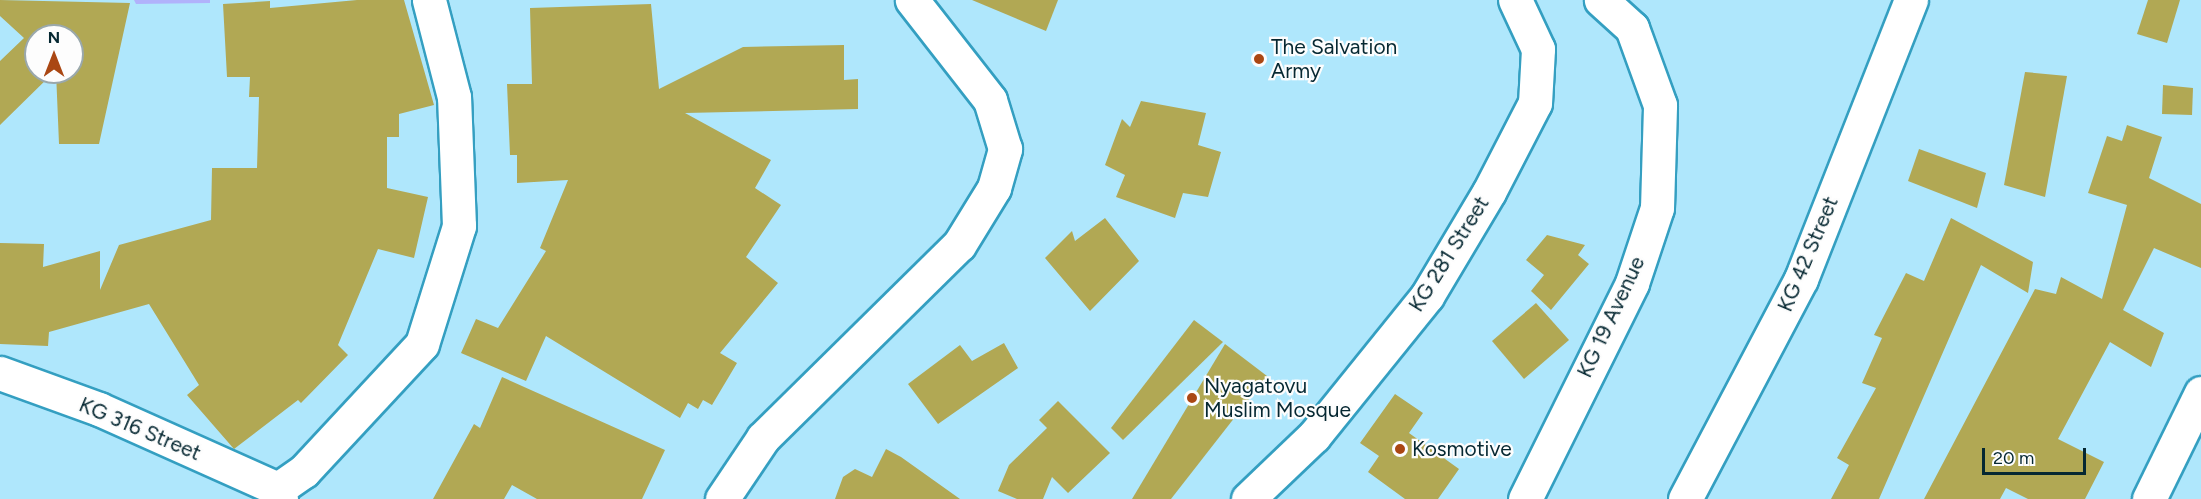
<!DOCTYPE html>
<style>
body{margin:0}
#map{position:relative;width:2201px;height:499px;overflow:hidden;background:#afe7fc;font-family:Figtree,sans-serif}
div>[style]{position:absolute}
.green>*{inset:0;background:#b1b2fb}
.building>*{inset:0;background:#b1a854}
.roads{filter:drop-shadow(2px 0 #349fc1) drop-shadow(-2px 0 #349fc1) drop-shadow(0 2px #349fc1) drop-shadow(0 -2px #349fc1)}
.street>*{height:33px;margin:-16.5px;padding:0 16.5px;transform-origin:16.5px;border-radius:16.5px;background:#fff}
.secondary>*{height:33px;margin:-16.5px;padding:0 16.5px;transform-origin:16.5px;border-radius:16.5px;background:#fff}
.dots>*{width:16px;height:16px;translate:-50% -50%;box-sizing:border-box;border:3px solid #fdfdfd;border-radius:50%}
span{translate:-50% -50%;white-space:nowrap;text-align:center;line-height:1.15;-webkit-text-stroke:4.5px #fdfdfd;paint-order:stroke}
.poi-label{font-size:21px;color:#062832}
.left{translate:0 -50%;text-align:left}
.street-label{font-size:21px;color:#062832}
.north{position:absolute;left:24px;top:24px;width:60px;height:60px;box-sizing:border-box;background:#fdfdfd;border:2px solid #9aa8ac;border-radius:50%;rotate:0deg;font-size:16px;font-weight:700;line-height:24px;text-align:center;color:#062832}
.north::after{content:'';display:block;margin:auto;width:21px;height:27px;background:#aa4713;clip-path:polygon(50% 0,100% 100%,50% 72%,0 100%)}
.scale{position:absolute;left:1982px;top:448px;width:104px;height:27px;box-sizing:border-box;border:3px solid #062832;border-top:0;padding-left:8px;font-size:18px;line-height:21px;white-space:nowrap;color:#062832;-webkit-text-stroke:4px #fdfdfd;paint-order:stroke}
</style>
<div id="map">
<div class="green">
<div style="clip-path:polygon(134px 0,210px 0,210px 3px,136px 4px)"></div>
</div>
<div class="building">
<div style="clip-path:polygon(0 0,130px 3px,99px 144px,59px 144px,56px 72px,72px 72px,72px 36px,36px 36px,36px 72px,54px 72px,0 125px,0 61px,24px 38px,0 16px)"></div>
<div style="clip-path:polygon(357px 0,404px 0,434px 105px,399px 114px,399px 137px,387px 137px,387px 188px,428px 197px,414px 258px,378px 249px,338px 345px,348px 355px,301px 403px,298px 400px,234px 449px,187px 395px,199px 385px,149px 304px,49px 332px,48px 346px,0 344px,0 243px,44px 244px,43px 267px,100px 251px,100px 290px,119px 245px,211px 220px,212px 168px,257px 168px,259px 97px,249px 97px,250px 77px,227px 77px,223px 4px,270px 1px,270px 8px)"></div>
<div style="clip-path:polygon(972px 0,1058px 0,1046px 31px)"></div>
<div style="clip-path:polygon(2148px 0,2180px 0,2167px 43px,2137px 34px)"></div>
<div style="clip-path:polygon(651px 4px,659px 89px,743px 47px,844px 45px,844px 80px,858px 79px,858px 109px,685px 113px,771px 160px,755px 188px,781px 205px,746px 257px,778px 283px,720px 353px,737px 363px,712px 405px,703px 400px,698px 409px,688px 403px,680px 418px,546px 336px,526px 381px,461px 353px,476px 319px,498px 328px,546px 251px,540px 248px,568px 180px,517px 183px,517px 155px,510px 155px,507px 84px,532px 84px,530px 8px)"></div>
<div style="clip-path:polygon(2025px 72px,2067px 76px,2045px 197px,2004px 185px)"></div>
<div style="clip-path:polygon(2163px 85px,2193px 88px,2192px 115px,2162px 114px)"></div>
<div style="clip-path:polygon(1141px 101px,1206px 113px,1198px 145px,1221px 152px,1208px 197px,1183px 193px,1175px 218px,1116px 197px,1125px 175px,1105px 165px,1122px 119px,1130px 127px)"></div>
<div style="clip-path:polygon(2127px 125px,2162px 137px,2149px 178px,2201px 204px,2201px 268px,2154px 248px,2123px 310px,2164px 333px,2151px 367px,2110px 342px,2058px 439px,2104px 462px,2085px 499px,2028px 499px,2006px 488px,2000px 499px,1924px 499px,2035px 289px,2056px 294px,2061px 277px,2102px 299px,2127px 205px,2088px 193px,2107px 136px,2122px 141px)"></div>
<div style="clip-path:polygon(1919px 149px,1986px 173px,1977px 208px,1908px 181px)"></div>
<div style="clip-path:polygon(1105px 218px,1139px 261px,1090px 311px,1045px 258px,1072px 231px,1075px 241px)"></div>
<div style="clip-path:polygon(1951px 218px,2033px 262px,2028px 293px,1981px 265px,1879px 499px,1831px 499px,1849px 465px,1837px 458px,1876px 388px,1862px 383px,1882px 338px,1874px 335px,1906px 273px,1924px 281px)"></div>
<div style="clip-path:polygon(1547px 235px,1585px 245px,1578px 255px,1589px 264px,1551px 310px,1531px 291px,1544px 275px,1526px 260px)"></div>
<div style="clip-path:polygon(1536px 303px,1569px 340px,1524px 379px,1492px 341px)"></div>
<div style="clip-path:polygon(1194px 320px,1223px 342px,1123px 440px,1111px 428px)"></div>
<div style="clip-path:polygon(1004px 343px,1018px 368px,938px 424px,908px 384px,960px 345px,972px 361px)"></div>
<div style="clip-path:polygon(1225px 344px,1267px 376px,1171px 499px,1132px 499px)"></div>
<div style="clip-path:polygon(502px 377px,665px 450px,642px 499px,537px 499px,512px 485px,504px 499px,433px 499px,474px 424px,480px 428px)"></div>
<div style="clip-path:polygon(1395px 394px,1423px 413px,1409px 433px,1459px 469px,1438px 499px,1405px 499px,1368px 472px,1379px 456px,1360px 443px)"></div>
<div style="clip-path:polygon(1058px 401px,1110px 453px,1068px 493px,1052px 477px,1043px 499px,1017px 499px,998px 491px,1009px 465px,1047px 428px,1039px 420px)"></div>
<div style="clip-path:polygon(886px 449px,901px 457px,960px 499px,835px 499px,843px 477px,855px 469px,872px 477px)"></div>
</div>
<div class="roads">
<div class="street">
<div style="left:0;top:373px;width:105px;rotate:20deg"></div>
<div style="left:99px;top:409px;width:196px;rotate:24.1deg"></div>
<div style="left:281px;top:499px;width:10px;rotate:-107deg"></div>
<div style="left:278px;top:489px;width:32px;rotate:-35deg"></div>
<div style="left:304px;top:471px;width:173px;rotate:-47.1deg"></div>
<div style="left:422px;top:344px;width:124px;rotate:-72.6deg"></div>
<div style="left:459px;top:226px;width:129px;rotate:-92.2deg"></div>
<div style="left:454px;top:97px;width:100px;rotate:-104.5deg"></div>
<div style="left:722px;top:499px;width:73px;rotate:-56.1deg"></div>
<div style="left:763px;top:438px;width:275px;rotate:-44.6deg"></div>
<div style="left:959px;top:245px;width:67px;rotate:-58.4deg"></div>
<div style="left:994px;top:188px;width:41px;rotate:-74.2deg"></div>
<div style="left:1005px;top:149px;width:51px;rotate:-107deg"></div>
<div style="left:990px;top:100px;width:127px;rotate:-128deg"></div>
<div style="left:1248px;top:499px;width:91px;rotate:-43.7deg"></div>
<div style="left:1314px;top:436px;width:180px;rotate:-51.1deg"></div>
<div style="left:1427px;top:296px;width:121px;rotate:-59.2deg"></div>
<div style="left:1489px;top:192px;width:100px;rotate:-62.7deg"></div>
<div style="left:1535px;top:103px;width:54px;rotate:-86.8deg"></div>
<div style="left:1538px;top:49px;width:54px;rotate:-115.1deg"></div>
<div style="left:1685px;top:499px;width:249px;rotate:-62.2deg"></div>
<div style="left:1801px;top:279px;width:300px;rotate:-68.5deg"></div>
</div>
<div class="secondary">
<div style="left:1525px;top:499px;width:241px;rotate:-63.6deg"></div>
<div style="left:1632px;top:283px;width:79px;rotate:-71.6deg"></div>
<div style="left:1657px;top:208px;width:103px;rotate:-88.3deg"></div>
<div style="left:1660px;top:105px;width:82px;rotate:-110deg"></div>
<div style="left:1632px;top:28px;width:42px;rotate:-137.9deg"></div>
<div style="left:2149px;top:499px;width:118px;rotate:-63.9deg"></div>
</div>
</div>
<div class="dots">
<div style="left:1259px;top:59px;background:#aa4713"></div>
<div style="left:1192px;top:398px;background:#aa4713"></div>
<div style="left:1400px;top:449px;background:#aa4713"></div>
</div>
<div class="poi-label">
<span class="left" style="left:1271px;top:59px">The Salvation<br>Army</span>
<span class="left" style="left:1204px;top:398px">Nyagatovu<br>Muslim Mosque</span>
<span class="left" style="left:1412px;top:449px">Kosmotive</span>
</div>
<div class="street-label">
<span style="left:1449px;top:254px;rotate:-58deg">KG 281 Street</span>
<span style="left:1808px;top:254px;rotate:-67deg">KG 42 Street</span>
<span style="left:1611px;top:317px;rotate:-65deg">KG 19 Avenue</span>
<span style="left:140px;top:429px;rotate:23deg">KG 316 Street</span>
</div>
<div class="north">N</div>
<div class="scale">20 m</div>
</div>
